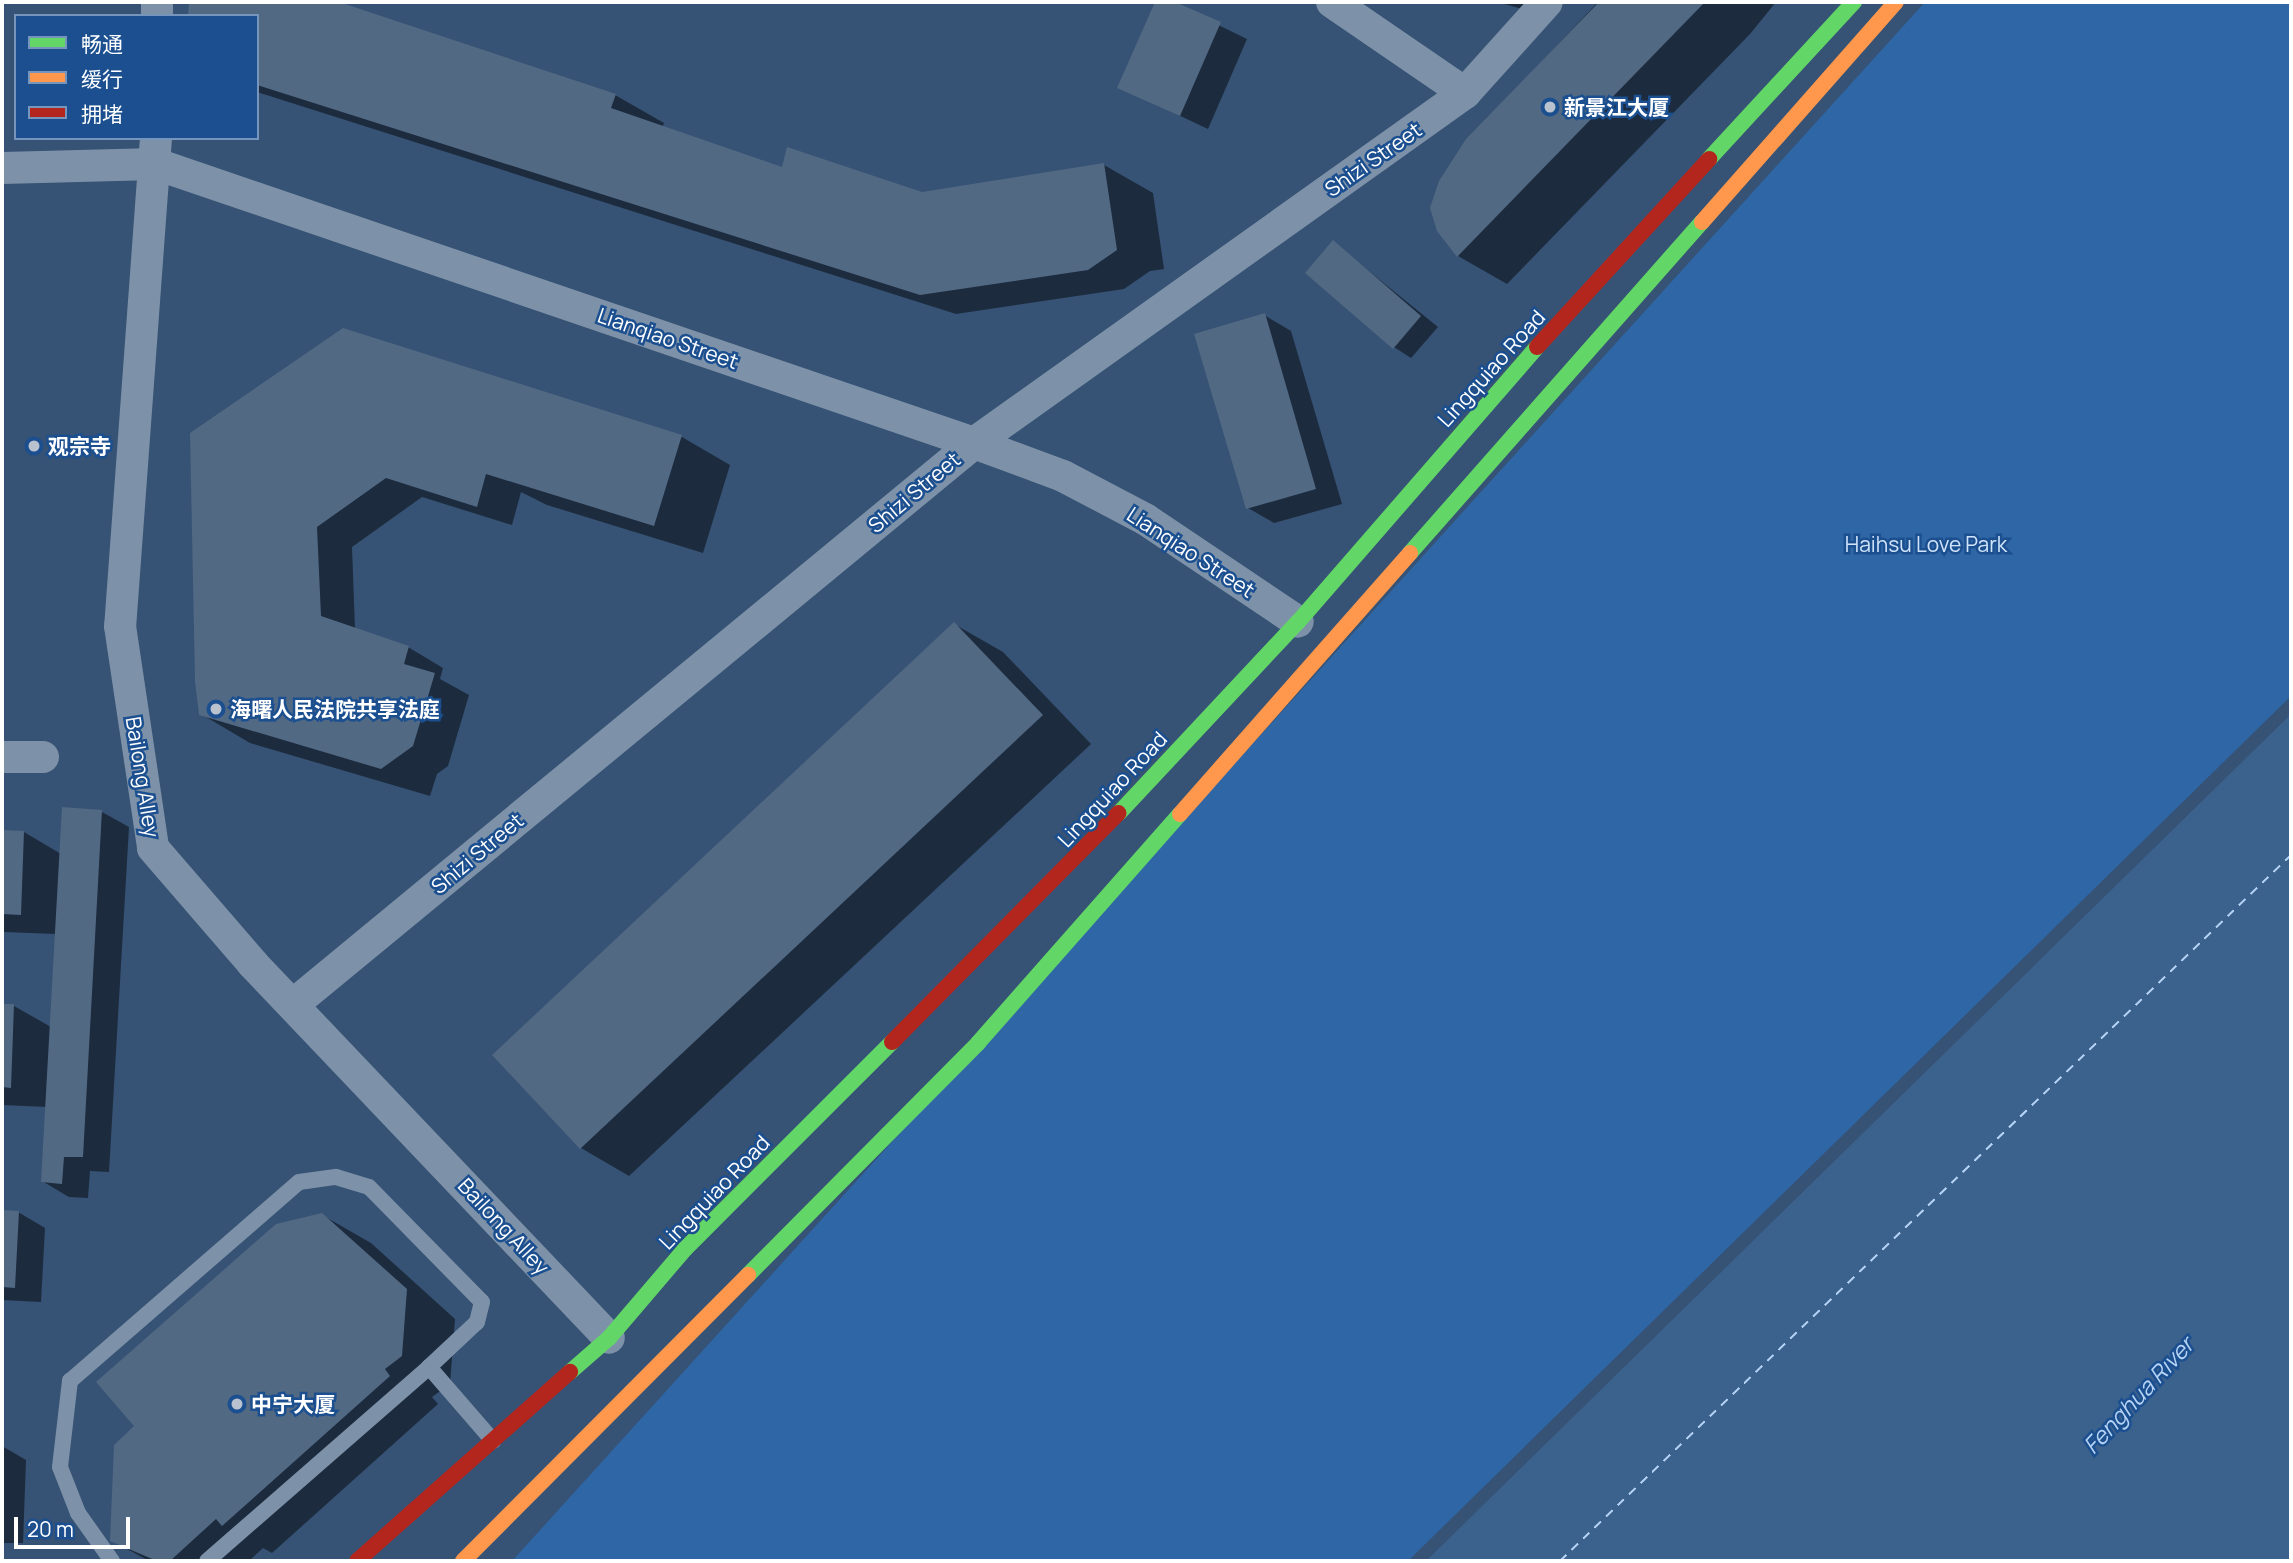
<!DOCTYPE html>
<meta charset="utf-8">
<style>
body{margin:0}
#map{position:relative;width:2293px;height:1563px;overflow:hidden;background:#365274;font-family:Manrope,"Noto Sans SC",sans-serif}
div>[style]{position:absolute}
.green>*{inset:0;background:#2f66a5}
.water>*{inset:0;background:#3b618d}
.shadow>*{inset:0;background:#0007}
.ferry>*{height:2px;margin-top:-1px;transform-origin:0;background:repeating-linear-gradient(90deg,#b5d3f5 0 9px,transparent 0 16px)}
.building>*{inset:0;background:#526984}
.lane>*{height:16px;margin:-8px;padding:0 8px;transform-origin:8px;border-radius:8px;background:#7d92a8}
.street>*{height:32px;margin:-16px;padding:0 16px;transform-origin:16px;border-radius:16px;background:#7d92a8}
.fast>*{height:16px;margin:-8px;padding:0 8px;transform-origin:8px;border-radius:8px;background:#63d668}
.slow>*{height:16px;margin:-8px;padding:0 8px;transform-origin:8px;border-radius:8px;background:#ff974d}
.jam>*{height:16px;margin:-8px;padding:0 8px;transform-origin:8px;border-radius:8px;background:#b3261e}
.dots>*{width:19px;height:19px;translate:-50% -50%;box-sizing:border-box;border:4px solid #1b4f8f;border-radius:50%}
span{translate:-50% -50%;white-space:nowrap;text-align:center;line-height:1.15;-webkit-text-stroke:5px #1b4f8f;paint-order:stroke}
.poi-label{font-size:21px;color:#fff;font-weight:700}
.left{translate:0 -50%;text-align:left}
.street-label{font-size:21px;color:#fff}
.park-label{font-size:21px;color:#cfe3fa}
.water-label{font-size:23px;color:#b5d3f5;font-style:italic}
.frame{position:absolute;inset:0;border:4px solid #fff;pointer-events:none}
.legend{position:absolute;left:14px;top:14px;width:245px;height:126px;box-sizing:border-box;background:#1b4f8f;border:2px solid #7695bc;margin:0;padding:9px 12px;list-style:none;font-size:21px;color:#fff}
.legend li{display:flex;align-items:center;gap:14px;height:35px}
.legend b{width:35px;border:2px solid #7695bc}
.scale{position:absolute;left:14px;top:1517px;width:116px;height:32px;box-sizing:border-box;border:4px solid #fff;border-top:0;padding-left:9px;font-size:21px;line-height:24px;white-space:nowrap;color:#fff;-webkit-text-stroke:5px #1b4f8f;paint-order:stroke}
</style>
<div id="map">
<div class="green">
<div style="clip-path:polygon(1925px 2px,2291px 2px,2291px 696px,1408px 1561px,512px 1561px)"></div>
</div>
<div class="water">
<div style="clip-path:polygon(2291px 714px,2291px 1561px,1426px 1561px)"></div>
</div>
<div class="shadow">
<div style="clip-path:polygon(191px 2px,335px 2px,615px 95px,664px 123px,662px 128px,783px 169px,921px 194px,1104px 165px,1153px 193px,1164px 269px,1150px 271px,1124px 289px,956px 314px,257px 92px,257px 16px,190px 16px)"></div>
<div style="clip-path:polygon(1157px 2px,1171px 2px,1247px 39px,1208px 129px,1119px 87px)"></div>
<div style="clip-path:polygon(1497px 2px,1540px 2px,1537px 13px)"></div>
<div style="clip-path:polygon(1598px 2px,1776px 2px,1750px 34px,1507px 284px,1458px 256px,1439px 230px,1468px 140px)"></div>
<div style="clip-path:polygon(1333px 242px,1438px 327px,1411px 358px,1394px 347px)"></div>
<div style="clip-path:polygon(1264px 315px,1291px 331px,1342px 504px,1274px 523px,1248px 508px)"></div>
<div style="clip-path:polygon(525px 388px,682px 437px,730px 465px,703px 553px,547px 505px,521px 492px,512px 525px,422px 497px,352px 547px,355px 629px,408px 647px,443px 668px,440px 679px,469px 695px,448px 766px,437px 774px,430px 796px,250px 743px,201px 714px,192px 434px)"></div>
<div style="clip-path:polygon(954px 624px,1003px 652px,1091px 744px,629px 1176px,581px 1148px)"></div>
<div style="clip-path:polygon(102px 812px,129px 827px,109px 1172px,90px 1171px,88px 1198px,69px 1197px,42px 1181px,47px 1107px,2px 1105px,2px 1005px,14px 1006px,51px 1027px,56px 934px,4px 932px,2px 1001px,2px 832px,24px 832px,61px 854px)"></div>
<div style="clip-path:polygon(2px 1212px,18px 1212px,45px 1228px,41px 1302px,2px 1300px)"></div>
<div style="clip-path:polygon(322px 1215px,371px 1243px,455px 1319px,450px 1384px,432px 1397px,438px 1404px,272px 1553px,263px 1548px,249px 1561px,149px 1561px,111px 1540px,136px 1426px)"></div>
<div style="clip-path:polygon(2px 1446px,26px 1460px,23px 1543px,2px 1543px)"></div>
</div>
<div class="ferry">
<div style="left:1560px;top:1561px;width:1016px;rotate:-44deg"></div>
</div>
<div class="building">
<div style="clip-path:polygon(189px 2px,339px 2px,616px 94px,611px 108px,782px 167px,787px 147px,922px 192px,1104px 163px,1117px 250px,1088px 270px,920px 295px,257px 85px,257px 16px,188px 16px)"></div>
<div style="clip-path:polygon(1155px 2px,1175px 2px,1221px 22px,1180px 116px,1117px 88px)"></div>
<div style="clip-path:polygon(1599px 2px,1705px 2px,1457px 257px,1437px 231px,1430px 208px,1439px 181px,1466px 139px)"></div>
<div style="clip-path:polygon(1333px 240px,1421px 316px,1393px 349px,1305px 273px)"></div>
<div style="clip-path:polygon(1265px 313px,1316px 489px,1246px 509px,1194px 334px)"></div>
<div style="clip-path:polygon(343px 328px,682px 435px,654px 526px,486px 474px,477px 507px,386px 478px,317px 527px,321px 616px,409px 646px,404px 664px,435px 673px,413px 746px,381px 769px,199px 715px,195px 681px,190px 433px)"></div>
<div style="clip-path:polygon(954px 622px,1043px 715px,580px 1149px,492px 1055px)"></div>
<div style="clip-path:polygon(62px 807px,102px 810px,83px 1157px,64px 1157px,62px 1184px,41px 1182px)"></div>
<div style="clip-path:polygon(2px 830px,24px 831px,21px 915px,2px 914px)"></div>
<div style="clip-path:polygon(2px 1004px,14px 1004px,11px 1088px,2px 1087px)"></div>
<div style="clip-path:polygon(2px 1210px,19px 1211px,15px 1288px,2px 1287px)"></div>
<div style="clip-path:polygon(322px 1213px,407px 1289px,402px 1356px,385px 1369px,390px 1376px,222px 1526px,216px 1519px,170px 1561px,157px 1561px,110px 1541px,114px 1445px,134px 1426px,96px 1382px,276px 1224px)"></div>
</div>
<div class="lane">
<div style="left:112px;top:1561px;width:59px;rotate:-125.3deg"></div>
<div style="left:78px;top:1513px;width:49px;rotate:-111.4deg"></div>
<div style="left:60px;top:1467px;width:87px;rotate:-83.4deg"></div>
<div style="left:70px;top:1381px;width:303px;rotate:-41deg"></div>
<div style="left:299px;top:1182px;width:37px;rotate:-8deg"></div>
<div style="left:336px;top:1177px;width:34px;rotate:17deg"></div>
<div style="left:369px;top:1187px;width:161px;rotate:45.5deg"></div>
<div style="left:482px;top:1302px;width:21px;rotate:104deg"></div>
<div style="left:477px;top:1322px;width:66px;rotate:136.8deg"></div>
<div style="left:429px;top:1367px;width:98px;rotate:49.1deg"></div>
<div style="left:207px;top:1561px;width:295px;rotate:-41.1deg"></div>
</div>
<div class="street">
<div style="left:1332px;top:2px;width:161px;rotate:34.4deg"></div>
<div style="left:157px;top:16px;width:14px;rotate:-90deg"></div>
<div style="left:156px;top:138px;width:489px;rotate:94.2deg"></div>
<div style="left:120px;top:626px;width:224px;rotate:81.5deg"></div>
<div style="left:153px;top:848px;width:153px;rotate:49.2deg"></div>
<div style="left:253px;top:964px;width:516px;rotate:46.41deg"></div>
<div style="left:2px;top:168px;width:154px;rotate:-1.5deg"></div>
<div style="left:156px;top:164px;width:864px;rotate:18.83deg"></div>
<div style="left:974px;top:443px;width:95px;rotate:20.3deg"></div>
<div style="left:1063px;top:476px;width:93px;rotate:27.7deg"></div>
<div style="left:1145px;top:519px;width:184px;rotate:33.9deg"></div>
<div style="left:2px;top:757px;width:41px"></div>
<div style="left:295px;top:1003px;width:880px;rotate:-39.51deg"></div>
<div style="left:974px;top:443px;width:603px;rotate:-35.48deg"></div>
<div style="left:1465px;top:93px;width:122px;rotate:-48deg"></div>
</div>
<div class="fast">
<div style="left:1709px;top:159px;width:214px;rotate:-47.3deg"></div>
<div style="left:1410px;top:553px;width:441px;rotate:-48.6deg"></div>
<div style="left:1119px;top:813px;width:262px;rotate:-46.9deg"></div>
<div style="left:1298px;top:622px;width:364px;rotate:-49deg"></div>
<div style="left:748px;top:1275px;width:327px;rotate:-45.2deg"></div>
<div style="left:978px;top:1043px;width:305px;rotate:-48.6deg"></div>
<div style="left:570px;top:1372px;width:52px;rotate:-41.1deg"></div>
<div style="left:609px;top:1338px;width:117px;rotate:-49.5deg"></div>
<div style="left:685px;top:1249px;width:293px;rotate:-45deg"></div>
</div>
<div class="slow">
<div style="left:1702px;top:222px;width:293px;rotate:-48.6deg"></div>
<div style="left:1180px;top:814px;width:348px;rotate:-48.6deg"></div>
<div style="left:463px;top:1561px;width:404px;rotate:-45.1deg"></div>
</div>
<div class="jam">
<div style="left:1537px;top:347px;width:255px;rotate:-47.5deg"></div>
<div style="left:892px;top:1042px;width:322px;rotate:-45.3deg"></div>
<div style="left:357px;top:1561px;width:285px;rotate:-41.6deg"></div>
</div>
<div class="dots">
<div style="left:1550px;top:107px;background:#b9c2ce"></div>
<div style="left:34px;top:446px;background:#b9c2ce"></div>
<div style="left:216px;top:709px;background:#b9c2ce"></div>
<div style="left:237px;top:1404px;background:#b9c2ce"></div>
</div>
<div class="poi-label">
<span class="left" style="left:1564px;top:107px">新景江大厦</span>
<span class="left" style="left:48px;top:446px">观宗寺</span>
<span class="left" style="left:230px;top:709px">海曙人民法院共享法庭</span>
<span class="left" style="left:251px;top:1404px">中宁大厦</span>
</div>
<div class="street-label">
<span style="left:1373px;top:159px;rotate:-35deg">Shizi Street</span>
<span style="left:668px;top:338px;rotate:19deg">Lianqiao Street</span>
<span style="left:1491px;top:368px;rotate:-48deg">Lingquiao Road</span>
<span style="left:914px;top:492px;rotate:-40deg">Shizi Street</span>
<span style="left:1191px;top:552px;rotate:33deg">Lianqiao Street</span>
<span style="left:143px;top:777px;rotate:81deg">Bailong Alley</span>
<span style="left:1112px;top:789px;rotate:-47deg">Lingquiao Road</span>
<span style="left:477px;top:853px;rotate:-40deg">Shizi Street</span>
<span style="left:714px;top:1192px;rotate:-46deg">Lingquiao Road</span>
<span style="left:504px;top:1226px;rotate:47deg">Bailong Alley</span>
</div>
<div class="park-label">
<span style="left:1926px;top:544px">Haihsu Love Park</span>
</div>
<div class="water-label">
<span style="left:2138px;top:1395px;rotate:-47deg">Fenghua Rıver</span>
</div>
<div class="frame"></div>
<ul class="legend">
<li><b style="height:9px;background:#63d668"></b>畅通</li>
<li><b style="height:9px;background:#ff974d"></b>缓行</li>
<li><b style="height:9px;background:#b3261e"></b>拥堵</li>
</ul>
<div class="scale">20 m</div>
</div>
